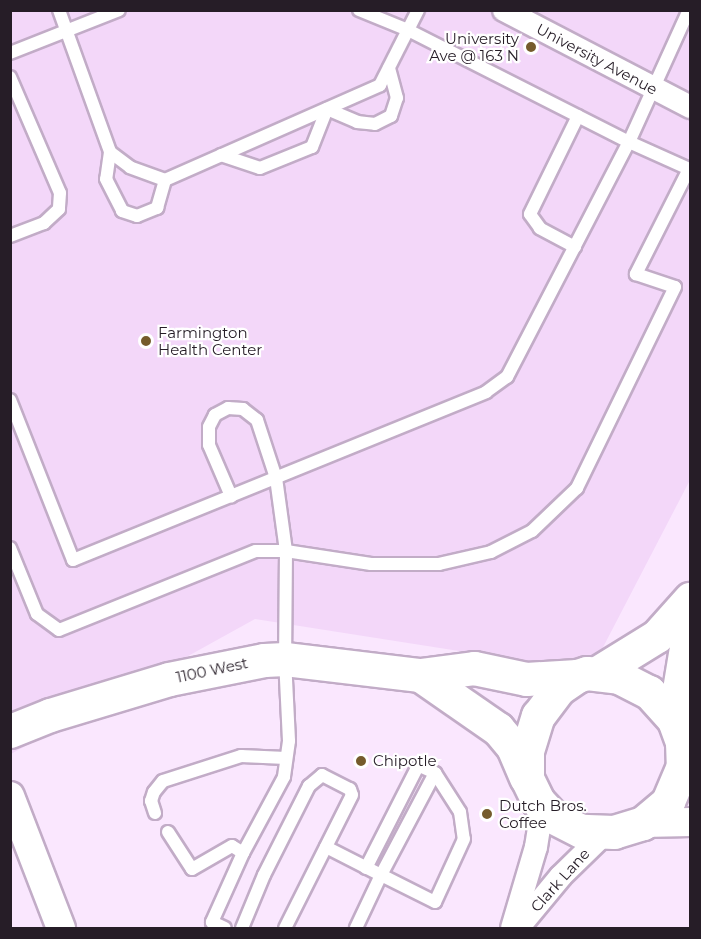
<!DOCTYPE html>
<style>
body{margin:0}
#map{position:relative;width:701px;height:939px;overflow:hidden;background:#fae7fe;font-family:Montserrat,sans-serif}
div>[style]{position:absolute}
.built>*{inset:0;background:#f3d7f9}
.roads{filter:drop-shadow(2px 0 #c2acc7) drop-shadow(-2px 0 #c2acc7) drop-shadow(0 2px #c2acc7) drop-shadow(0 -2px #c2acc7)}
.service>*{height:12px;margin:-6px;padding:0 6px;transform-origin:6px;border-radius:6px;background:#fff}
.minor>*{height:22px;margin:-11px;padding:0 11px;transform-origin:11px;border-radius:11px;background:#fff}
.tertiary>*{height:28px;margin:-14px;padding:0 14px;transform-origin:14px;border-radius:14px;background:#fff}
.secondary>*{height:33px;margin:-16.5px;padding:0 16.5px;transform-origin:16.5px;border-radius:16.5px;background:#fff}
.dots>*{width:16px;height:16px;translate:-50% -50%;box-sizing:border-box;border:3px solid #fff;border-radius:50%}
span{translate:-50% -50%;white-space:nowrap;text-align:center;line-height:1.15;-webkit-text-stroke:4.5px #fff;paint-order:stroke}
.poi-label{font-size:15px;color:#261d27}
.right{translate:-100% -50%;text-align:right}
.left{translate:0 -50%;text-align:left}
.street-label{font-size:15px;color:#261d27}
.frame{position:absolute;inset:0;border:12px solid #261d27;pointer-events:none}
</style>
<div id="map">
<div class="built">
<div style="clip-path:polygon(11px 11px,690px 11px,690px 480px,599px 655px,536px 663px,255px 619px,11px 754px)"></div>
</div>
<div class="roads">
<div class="service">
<div style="left:59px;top:10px;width:151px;rotate:70.2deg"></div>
<div style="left:110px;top:152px;width:27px;rotate:98deg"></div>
<div style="left:106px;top:179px;width:36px;rotate:63deg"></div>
<div style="left:122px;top:211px;width:16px;rotate:18deg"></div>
<div style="left:137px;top:216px;width:22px;rotate:-22deg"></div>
<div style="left:157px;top:208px;width:29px;rotate:-74deg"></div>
<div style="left:165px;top:180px;width:37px;rotate:-160deg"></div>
<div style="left:130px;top:167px;width:25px;rotate:-143deg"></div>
<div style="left:359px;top:10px;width:53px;rotate:22.2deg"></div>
<div style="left:408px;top:30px;width:248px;rotate:26.9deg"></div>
<div style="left:629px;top:142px;width:145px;rotate:-65.6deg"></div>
<div style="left:10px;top:53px;width:117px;rotate:-21.5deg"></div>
<div style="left:10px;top:77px;width:126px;rotate:66.7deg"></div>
<div style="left:60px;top:193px;width:16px;rotate:94deg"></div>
<div style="left:59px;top:209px;width:21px;rotate:137deg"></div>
<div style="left:44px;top:223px;width:36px;rotate:159deg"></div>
<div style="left:221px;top:155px;width:41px;rotate:18.4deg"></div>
<div style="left:260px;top:168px;width:56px;rotate:-22deg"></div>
<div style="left:312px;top:147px;width:41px;rotate:-68.5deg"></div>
<div style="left:327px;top:109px;width:33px;rotate:23deg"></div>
<div style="left:357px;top:122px;width:18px;rotate:6deg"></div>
<div style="left:375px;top:124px;width:18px;rotate:-27deg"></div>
<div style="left:391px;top:116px;width:19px;rotate:-72deg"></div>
<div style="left:397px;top:98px;width:31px;rotate:-105deg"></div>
<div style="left:165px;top:180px;width:235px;rotate:-23.8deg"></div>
<div style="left:380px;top:85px;width:84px;rotate:-63.1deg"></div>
<div style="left:575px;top:247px;width:40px;rotate:-152deg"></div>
<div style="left:540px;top:228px;width:17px;rotate:-126deg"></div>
<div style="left:530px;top:214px;width:109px;rotate:-63.9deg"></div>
<div style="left:10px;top:400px;width:172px;rotate:68.5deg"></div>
<div style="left:73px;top:560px;width:446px;rotate:-22.1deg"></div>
<div style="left:486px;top:392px;width:26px;rotate:-36deg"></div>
<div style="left:507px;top:377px;width:265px;rotate:-62.6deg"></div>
<div style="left:629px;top:142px;width:66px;rotate:24.2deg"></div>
<div style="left:689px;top:169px;width:118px;rotate:116.8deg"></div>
<div style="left:636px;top:274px;width:41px;rotate:18.4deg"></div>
<div style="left:675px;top:287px;width:224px;rotate:116deg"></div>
<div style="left:577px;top:488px;width:62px;rotate:136.3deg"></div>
<div style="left:532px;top:531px;width:46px;rotate:152.9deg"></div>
<div style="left:491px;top:552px;width:53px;rotate:167deg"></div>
<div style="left:439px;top:564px;width:68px;rotate:180deg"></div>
<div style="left:371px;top:564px;width:86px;rotate:-171.3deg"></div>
<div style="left:286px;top:551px;width:108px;rotate:90.5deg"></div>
<div style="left:285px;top:659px;width:82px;rotate:87.2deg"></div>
<div style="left:289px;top:741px;width:36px;rotate:98deg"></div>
<div style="left:284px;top:777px;width:86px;rotate:118.3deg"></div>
<div style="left:243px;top:853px;width:76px;rotate:114.2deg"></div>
<div style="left:212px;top:922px;width:14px;rotate:25deg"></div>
<div style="left:10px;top:548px;width:71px;rotate:67.8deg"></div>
<div style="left:37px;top:614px;width:27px;rotate:36deg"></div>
<div style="left:59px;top:630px;width:212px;rotate:-21.9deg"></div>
<div style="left:256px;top:551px;width:30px"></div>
<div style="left:286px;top:551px;width:74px;rotate:-97.8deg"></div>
<div style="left:276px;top:478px;width:61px;rotate:-108.1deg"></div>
<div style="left:257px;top:420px;width:18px;rotate:-142deg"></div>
<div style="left:243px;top:409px;width:15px;rotate:-176deg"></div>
<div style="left:228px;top:408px;width:15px;rotate:152deg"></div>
<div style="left:215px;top:415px;width:13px;rotate:117deg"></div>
<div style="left:209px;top:427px;width:18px;rotate:90deg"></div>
<div style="left:209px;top:445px;width:56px;rotate:66.7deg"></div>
<div style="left:155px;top:813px;width:13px;rotate:-108deg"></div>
<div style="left:151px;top:801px;width:9px;rotate:-72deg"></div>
<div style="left:154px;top:792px;width:14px;rotate:-51deg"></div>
<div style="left:163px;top:781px;width:82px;rotate:-17.8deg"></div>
<div style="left:241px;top:756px;width:45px;rotate:2.5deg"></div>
<div style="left:168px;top:832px;width:44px;rotate:57deg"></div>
<div style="left:192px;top:869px;width:46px;rotate:-29.9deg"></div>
<div style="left:232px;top:846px;width:13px;rotate:32deg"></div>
<div style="left:326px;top:847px;width:62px;rotate:27deg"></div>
<div style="left:381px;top:875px;width:59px;rotate:115.3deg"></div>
<div style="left:366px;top:868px;width:112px;rotate:-63deg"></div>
<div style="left:417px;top:768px;width:4px;rotate:-34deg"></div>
<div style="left:420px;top:766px;width:17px;rotate:25deg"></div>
<div style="left:435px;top:773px;width:46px;rotate:57.3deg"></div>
<div style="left:460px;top:812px;width:27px;rotate:82deg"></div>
<div style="left:464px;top:839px;width:69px;rotate:114.7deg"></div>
<div style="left:435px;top:902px;width:60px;rotate:-153.4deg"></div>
<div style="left:381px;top:875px;width:115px;rotate:-62.1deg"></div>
<div style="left:242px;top:928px;width:57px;rotate:-67.5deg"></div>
<div style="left:264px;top:875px;width:100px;rotate:-63.2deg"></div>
<div style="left:309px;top:786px;width:17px;rotate:-40deg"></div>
<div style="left:322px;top:775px;width:31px;rotate:27deg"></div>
<div style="left:350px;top:789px;width:6px;rotate:72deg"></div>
<div style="left:352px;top:795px;width:149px;rotate:116.7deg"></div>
</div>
<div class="minor">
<div style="left:504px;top:10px;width:210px;rotate:27.5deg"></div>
<div style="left:512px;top:928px;width:84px;rotate:-73.5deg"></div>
<div style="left:536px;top:847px;width:20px;rotate:-81deg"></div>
<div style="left:539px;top:827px;width:26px;rotate:-92deg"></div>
<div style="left:518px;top:928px;width:67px;rotate:-50.4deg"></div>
<div style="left:561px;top:876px;width:60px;rotate:-44.3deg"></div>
</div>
<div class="tertiary">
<div style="left:10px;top:796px;width:142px;rotate:68.9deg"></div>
<div style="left:643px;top:823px;width:47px;rotate:-1.2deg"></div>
</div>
<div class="secondary">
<div style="left:587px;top:673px;width:32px;rotate:7deg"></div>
<div style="left:619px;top:677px;width:34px;rotate:27deg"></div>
<div style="left:649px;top:692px;width:38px;rotate:48deg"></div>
<div style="left:674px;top:720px;width:23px;rotate:70deg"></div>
<div style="left:682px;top:742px;width:24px;rotate:88deg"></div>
<div style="left:683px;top:766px;width:39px;rotate:113deg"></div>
<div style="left:668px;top:802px;width:33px;rotate:140deg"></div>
<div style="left:643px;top:823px;width:30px;rotate:163deg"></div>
<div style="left:614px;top:832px;width:33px;rotate:-178deg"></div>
<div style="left:581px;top:831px;width:33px;rotate:-153deg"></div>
<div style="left:552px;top:816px;width:21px;rotate:-133deg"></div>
<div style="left:538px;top:801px;width:25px;rotate:-116deg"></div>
<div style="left:527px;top:778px;width:27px;rotate:-90deg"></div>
<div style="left:527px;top:751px;width:37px;rotate:-73deg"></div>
<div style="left:538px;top:716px;width:34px;rotate:-53deg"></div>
<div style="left:558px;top:689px;width:23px;rotate:-34deg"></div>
<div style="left:577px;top:676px;width:10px;rotate:-17deg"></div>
<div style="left:597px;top:673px;width:70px;rotate:-31.7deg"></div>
<div style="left:657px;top:636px;width:50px;rotate:-48.3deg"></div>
<div style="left:420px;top:675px;width:95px;rotate:34.7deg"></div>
<div style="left:498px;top:729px;width:23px;rotate:50deg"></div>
<div style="left:513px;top:747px;width:33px;rotate:67deg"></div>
<div style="left:674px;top:720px;width:98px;rotate:-80.6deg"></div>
<div style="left:10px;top:731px;width:43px;rotate:-21.8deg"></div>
<div style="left:50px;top:715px;width:124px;rotate:-16.8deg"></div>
<div style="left:169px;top:679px;width:97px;rotate:-11.3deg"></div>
<div style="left:264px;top:660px;width:21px;rotate:-3deg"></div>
<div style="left:285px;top:659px;width:136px;rotate:6.8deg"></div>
<div style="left:420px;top:675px;width:54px;rotate:-7.4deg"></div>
<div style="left:474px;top:668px;width:53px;rotate:11.9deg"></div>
<div style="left:526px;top:679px;width:51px;rotate:-3.4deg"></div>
</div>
</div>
<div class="dots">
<div style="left:531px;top:47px;background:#755b2c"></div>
<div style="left:146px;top:341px;background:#755b2c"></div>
<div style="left:361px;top:761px;background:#755b2c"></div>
<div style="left:487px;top:814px;background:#755b2c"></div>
</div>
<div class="poi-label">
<span class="right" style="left:519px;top:47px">University<br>Ave @ 163 N</span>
<span class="left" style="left:158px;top:341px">Farmington<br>Health Center</span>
<span class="left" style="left:373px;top:761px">Chipotle</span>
<span class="left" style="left:499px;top:814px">Dutch Bros.<br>Coffee</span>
</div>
<div class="street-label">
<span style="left:597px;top:59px;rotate:28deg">University Avenue</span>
<span style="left:212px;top:670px;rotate:-12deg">1100 West</span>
<span style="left:560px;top:880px;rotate:-48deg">Clark Lane</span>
</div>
<div class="frame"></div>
</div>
